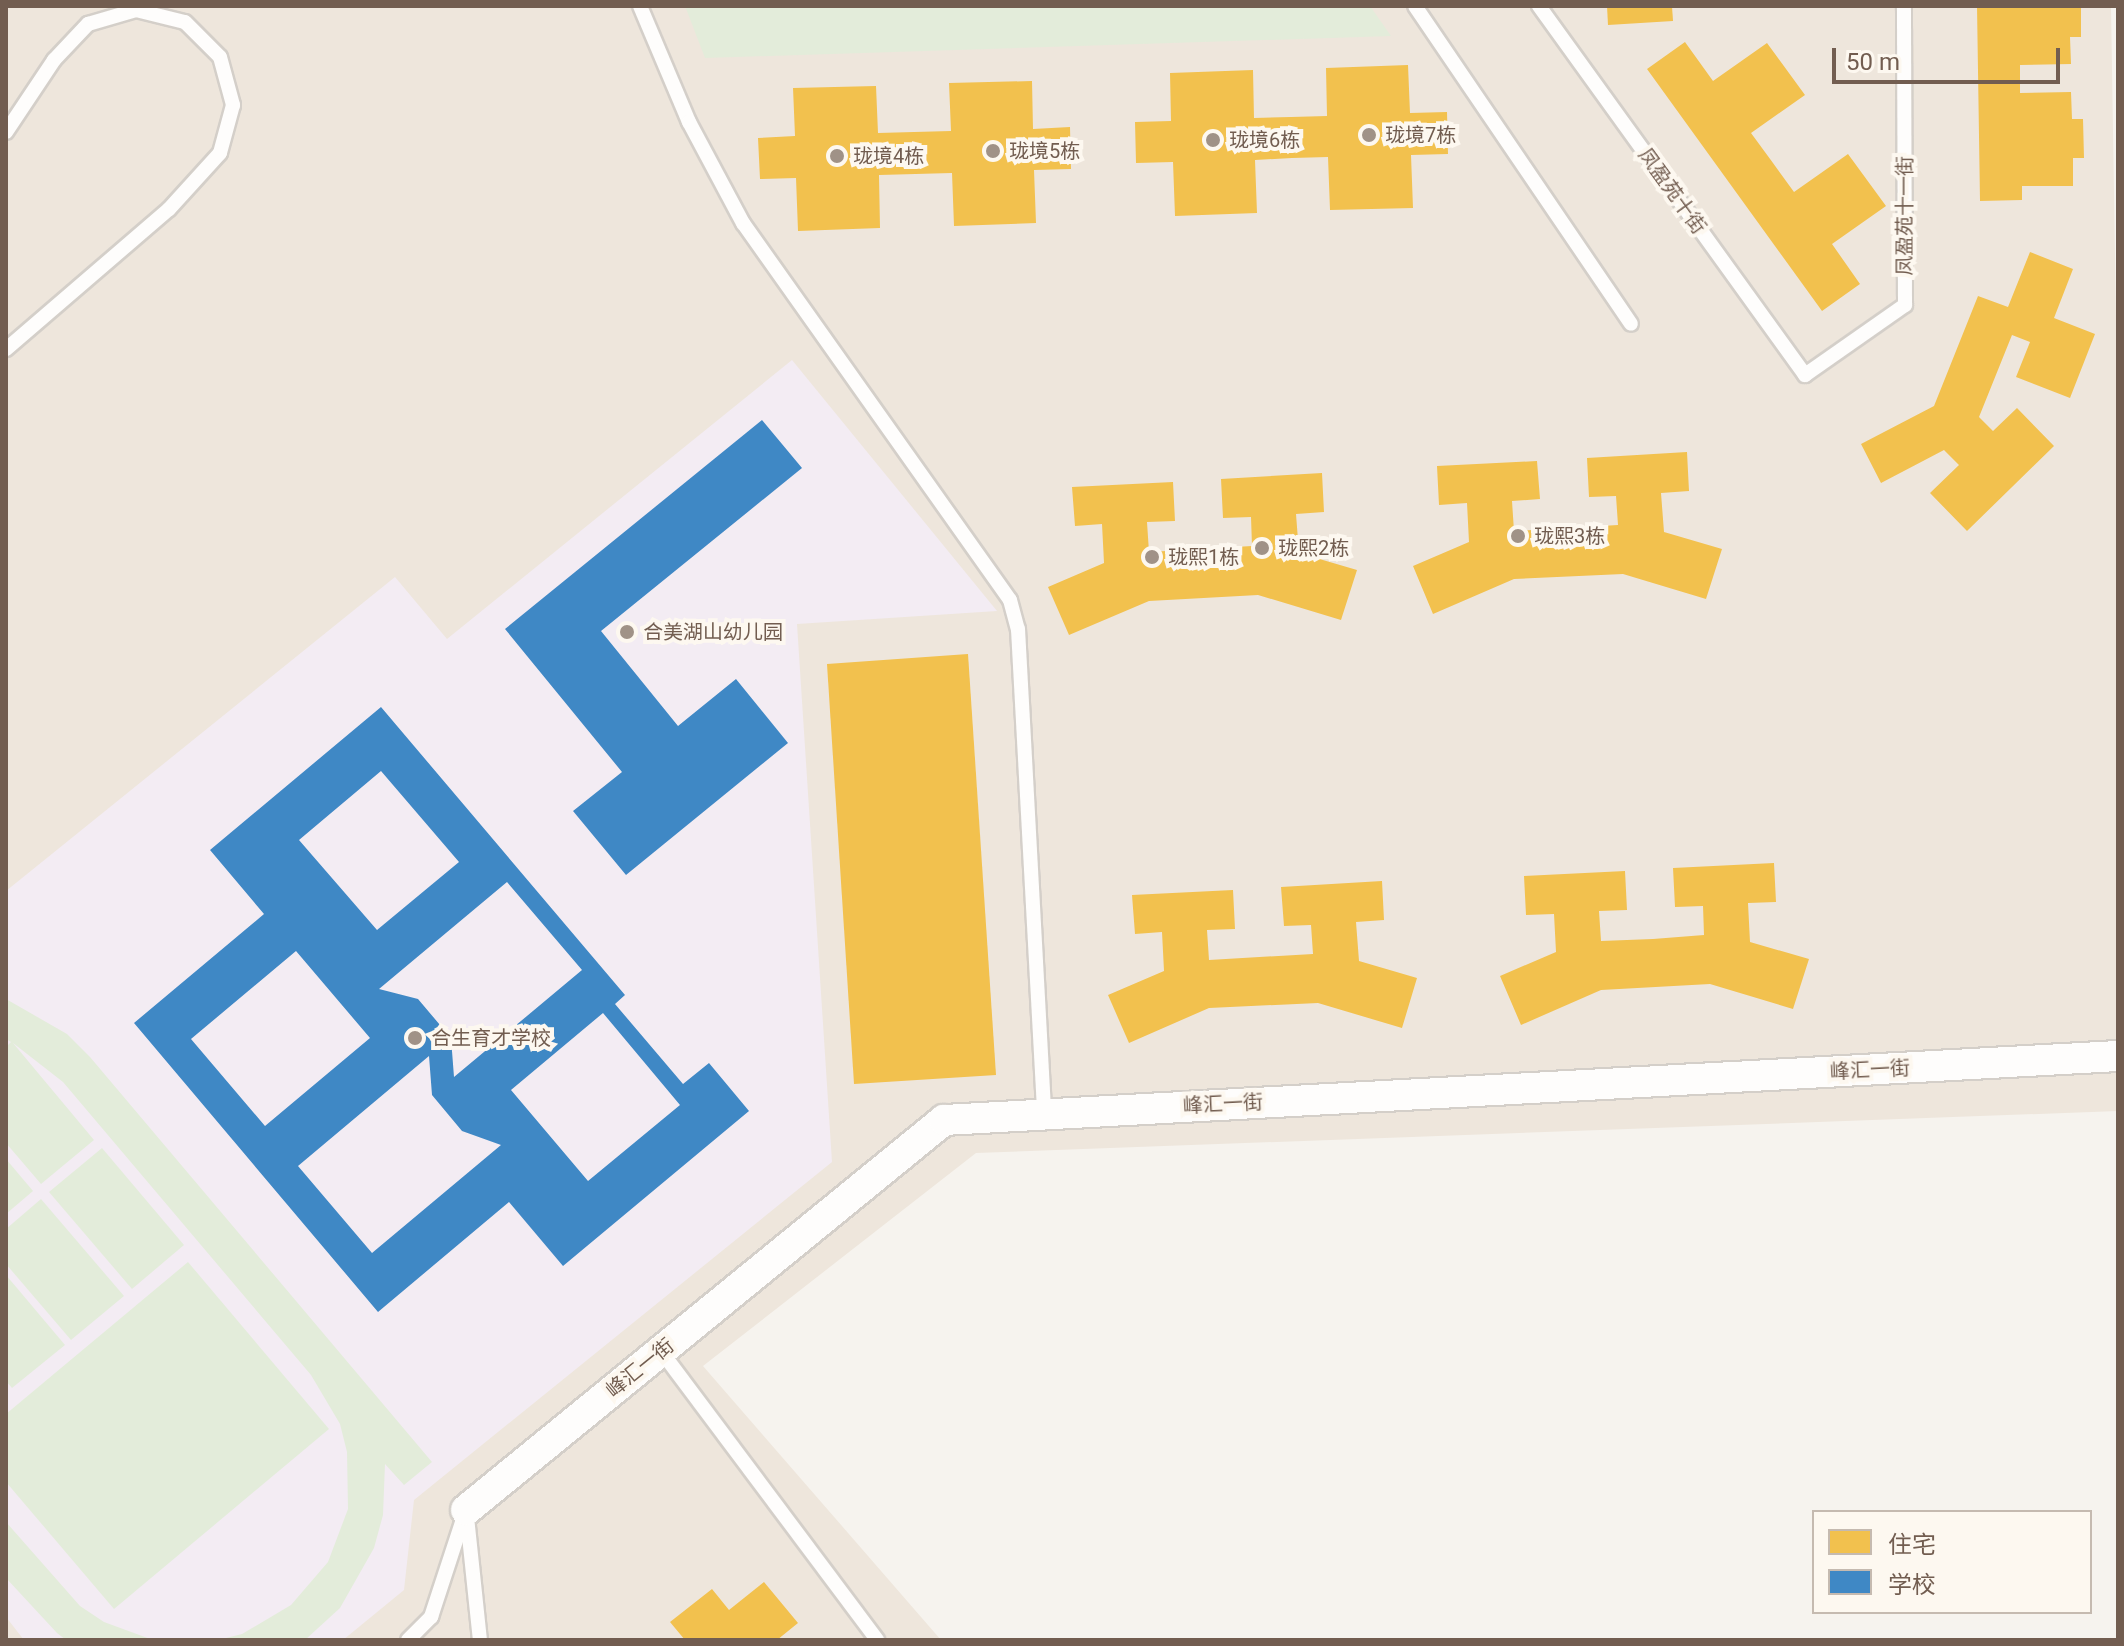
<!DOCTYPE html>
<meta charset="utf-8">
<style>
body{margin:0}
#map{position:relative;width:2124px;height:1646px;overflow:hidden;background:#f6f3ee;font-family:Roboto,"Noto Sans SC",sans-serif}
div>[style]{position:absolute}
.residential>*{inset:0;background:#eee6dc}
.education>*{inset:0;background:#f3ecf3}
.green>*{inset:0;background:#e3ecda}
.homes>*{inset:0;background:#f2c14e}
.schools>*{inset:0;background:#3f88c5}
.roads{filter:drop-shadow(2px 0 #d4cfc9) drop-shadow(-2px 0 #d4cfc9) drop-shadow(0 2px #d4cfc9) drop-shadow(0 -2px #d4cfc9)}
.service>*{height:14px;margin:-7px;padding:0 7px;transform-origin:7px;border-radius:7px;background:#fefdfc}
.minor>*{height:30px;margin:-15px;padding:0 15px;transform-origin:15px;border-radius:15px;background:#fefdfc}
.dots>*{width:22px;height:22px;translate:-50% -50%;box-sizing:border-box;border:4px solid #fdf8f0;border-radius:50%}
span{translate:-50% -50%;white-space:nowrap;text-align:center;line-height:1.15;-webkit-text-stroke:8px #fdf8f0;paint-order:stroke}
.poi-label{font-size:20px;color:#725d50}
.left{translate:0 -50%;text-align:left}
.street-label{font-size:20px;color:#725d50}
.frame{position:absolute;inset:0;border:8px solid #725d50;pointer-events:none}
.legend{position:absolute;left:1812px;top:1510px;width:280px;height:104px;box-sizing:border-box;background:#fdf8f0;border:2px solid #c5bab0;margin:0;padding:10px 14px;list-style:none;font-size:24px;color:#725d50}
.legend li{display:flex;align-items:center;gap:16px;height:40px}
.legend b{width:40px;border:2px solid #c5bab0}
.scale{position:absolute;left:1832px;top:48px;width:228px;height:36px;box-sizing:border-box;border:4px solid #725d50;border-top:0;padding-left:10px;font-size:24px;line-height:28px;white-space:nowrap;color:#725d50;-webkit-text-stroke:6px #fdf8f0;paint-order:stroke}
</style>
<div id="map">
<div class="residential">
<div style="clip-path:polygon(6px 6px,2111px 6px,2118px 441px,2118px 1111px,976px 1153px,703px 1366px,941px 1640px,6px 1640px)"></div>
</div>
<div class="education">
<div style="clip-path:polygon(792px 360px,997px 611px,797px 624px,832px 1162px,414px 1500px,404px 1590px,343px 1640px,24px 1640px,6px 1617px,6px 891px,395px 577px,447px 639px)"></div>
</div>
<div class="green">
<div style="clip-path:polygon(685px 6px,1370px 6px,1391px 36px,705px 58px)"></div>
<div style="clip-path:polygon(6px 999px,67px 1034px,90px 1057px,432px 1462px,404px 1485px,385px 1464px,383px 1515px,374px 1548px,340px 1608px,305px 1640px,218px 1640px,242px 1634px,291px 1605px,328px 1562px,348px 1509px,347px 1452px,340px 1424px,311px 1375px,63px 1082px,13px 1043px,94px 1140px,41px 1184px,6px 1143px,6px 1047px,11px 1042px,6px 1039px)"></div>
<div style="clip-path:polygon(102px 1148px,184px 1245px,132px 1289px,49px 1192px)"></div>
<div style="clip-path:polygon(6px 1159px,33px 1191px,6px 1214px)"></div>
<div style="clip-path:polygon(41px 1199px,124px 1296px,71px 1340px,6px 1264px,6px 1229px)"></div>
<div style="clip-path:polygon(188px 1262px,329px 1429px,114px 1609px,6px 1482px,6px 1414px)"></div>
<div style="clip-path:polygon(6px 1275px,65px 1345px,12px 1388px,6px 1381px)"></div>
<div style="clip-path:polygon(6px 1522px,80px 1606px,104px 1622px,153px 1640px,66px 1640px,57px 1633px,6px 1578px)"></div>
</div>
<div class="homes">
<div style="clip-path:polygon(1607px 6px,1672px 6px,1673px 21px,1608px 25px)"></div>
<div style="clip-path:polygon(1977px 6px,2081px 6px,2081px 37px,2070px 37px,2071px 64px,2020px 65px,2020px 93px,2071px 92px,2072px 119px,2083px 119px,2084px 158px,2073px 158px,2073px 186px,2022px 186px,2022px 200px,1980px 201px)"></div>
<div style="clip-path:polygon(1685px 42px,1713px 81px,1767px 43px,1805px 95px,1751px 133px,1773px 163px,1794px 192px,1848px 154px,1886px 206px,1832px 244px,1860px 284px,1822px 311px,1647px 69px)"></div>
<div style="clip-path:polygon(1408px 65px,1410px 113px,1447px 112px,1448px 154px,1411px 155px,1413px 208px,1330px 210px,1328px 157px,1292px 158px,1255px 160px,1257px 213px,1175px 216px,1173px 162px,1136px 163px,1135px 122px,1171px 121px,1170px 73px,1253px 70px,1254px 118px,1291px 117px,1327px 116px,1326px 68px)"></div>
<div style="clip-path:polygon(1032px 81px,1033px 129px,1070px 127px,1071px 169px,1034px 170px,1036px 223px,954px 226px,952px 173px,879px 175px,880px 228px,798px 231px,796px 178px,760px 179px,758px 138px,795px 136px,793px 88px,876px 86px,878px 133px,914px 132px,951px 131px,949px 83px)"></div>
<div style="clip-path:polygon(2030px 252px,2073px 269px,2054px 318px,2095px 334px,2070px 398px,2016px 377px,2030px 342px,2012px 335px,1979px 417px,1993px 431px,2017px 408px,2054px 446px,1967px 531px,1930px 493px,1959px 465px,1944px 450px,1881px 483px,1861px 444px,1934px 406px,1978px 296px,2008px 307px)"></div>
<div style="clip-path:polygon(1687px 452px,1689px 491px,1661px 493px,1664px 532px,1722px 549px,1706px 599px,1623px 574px,1514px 579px,1433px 614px,1413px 566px,1469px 542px,1467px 503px,1439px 505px,1437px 466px,1537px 461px,1540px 499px,1512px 501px,1514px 531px,1618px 525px,1616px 496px,1589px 497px,1587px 458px)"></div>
<div style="clip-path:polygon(1322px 473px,1324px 512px,1296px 514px,1299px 553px,1357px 570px,1341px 620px,1258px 595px,1149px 601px,1069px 635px,1048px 587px,1104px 563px,1102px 524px,1075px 526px,1072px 487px,1173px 482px,1175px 521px,1147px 522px,1149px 552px,1252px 546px,1251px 517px,1223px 518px,1221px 479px)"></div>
<div style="clip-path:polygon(968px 654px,996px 1075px,854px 1084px,827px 664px)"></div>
<div style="clip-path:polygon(1774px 863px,1776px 902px,1748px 903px,1750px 942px,1809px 959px,1793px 1009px,1710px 984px,1601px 990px,1521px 1025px,1500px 976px,1556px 952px,1554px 914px,1526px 915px,1524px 876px,1625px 871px,1627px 910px,1599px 911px,1601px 941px,1653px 939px,1704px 935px,1703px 906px,1675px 907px,1673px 868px)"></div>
<div style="clip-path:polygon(1382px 881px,1384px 920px,1356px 922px,1359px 961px,1417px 978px,1402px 1028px,1318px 1003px,1209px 1008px,1129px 1043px,1108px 995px,1164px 971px,1162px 932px,1135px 934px,1132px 895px,1233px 890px,1235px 929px,1207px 930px,1209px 960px,1313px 954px,1311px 925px,1284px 926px,1281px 887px)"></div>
<div style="clip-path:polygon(764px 1582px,798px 1623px,777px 1640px,685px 1640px,670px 1622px,712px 1589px,729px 1610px)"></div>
</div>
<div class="schools">
<div style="clip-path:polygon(762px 420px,802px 468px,601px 631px,678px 726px,736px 679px,788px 743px,626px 875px,573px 811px,622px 772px,505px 629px)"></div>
<div style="clip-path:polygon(evenodd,381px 707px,625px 995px,615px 1004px,683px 1084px,709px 1063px,749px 1111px,563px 1266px,509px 1202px,378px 1312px,134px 1023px,264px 914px,210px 850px,381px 707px,381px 771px,459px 862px,377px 930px,299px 840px,381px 771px,381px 707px,507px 882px,582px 970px,454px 1077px,451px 1038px,418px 999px,379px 989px,507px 882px,381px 707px,296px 951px,370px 1038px,265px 1126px,191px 1039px,296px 951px,381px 707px,603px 1013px,680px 1105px,588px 1181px,511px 1090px,603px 1013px,381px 707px,429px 1056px,432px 1095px,462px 1131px,501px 1145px,372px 1253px,298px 1166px,429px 1056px)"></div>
</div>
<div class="roads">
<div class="service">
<div style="left:640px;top:6px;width:126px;rotate:67.1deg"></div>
<div style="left:689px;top:122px;width:115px;rotate:61.9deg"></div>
<div style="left:743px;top:223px;width:462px;rotate:54.7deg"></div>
<div style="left:1010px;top:600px;width:30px;rotate:75deg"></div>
<div style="left:1018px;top:629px;width:486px;rotate:86.9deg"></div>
<div style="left:1415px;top:6px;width:384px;rotate:55.8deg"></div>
<div style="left:1539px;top:6px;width:455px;rotate:54.2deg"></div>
<div style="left:1805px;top:375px;width:122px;rotate:-35deg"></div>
<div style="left:1905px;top:305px;width:299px;rotate:-90.2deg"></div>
<div style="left:6px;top:132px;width:87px;rotate:-56.3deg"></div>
<div style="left:54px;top:60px;width:50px;rotate:-46.6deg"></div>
<div style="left:88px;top:24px;width:50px;rotate:-16.3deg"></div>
<div style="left:136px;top:10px;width:50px;rotate:13.8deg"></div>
<div style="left:185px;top:22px;width:49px;rotate:45deg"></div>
<div style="left:220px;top:57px;width:50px;rotate:74.8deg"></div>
<div style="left:233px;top:105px;width:50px;rotate:105.2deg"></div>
<div style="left:220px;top:153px;width:76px;rotate:132.3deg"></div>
<div style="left:169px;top:209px;width:215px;rotate:139.3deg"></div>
<div style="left:661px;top:1351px;width:361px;rotate:53.2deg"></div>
<div style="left:467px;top:1517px;width:124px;rotate:84deg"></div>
<div style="left:408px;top:1640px;width:33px;rotate:-45deg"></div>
<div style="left:431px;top:1617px;width:113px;rotate:-71.9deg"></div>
</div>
<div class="minor">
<div style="left:466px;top:1510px;width:617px;rotate:-39.21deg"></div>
<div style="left:944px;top:1120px;width:1176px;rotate:-3.12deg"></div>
</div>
</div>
<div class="dots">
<div style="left:1369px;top:135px;background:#a09287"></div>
<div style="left:1213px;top:140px;background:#a09287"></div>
<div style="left:993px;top:151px;background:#a09287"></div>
<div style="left:837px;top:156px;background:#a09287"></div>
<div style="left:1518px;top:536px;background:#a09287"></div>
<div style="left:1262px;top:548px;background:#a09287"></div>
<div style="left:1152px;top:557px;background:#a09287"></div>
<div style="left:627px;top:632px;background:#a09287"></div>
<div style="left:415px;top:1038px;background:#a09287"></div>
</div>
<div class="poi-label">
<span class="left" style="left:1385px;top:135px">珑境7栋</span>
<span class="left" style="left:1229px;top:140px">珑境6栋</span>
<span class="left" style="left:1009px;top:151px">珑境5栋</span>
<span class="left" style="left:853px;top:156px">珑境4栋</span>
<span class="left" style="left:1534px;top:536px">珑熙3栋</span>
<span class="left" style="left:1278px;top:548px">珑熙2栋</span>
<span class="left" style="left:1168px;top:557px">珑熙1栋</span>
<span class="left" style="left:643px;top:632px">合美湖山幼儿园</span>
<span class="left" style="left:431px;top:1038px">合生育才学校</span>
</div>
<div class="street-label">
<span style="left:1672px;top:191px;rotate:54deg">凤盈苑十街</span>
<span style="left:1905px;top:216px;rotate:-90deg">凤盈苑十一街</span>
<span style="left:1870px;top:1070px;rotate:-3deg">峰汇一街</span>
<span style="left:1223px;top:1104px;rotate:-3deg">峰汇一街</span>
<span style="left:640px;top:1368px;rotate:-39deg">峰汇一街</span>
</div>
<div class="frame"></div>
<ul class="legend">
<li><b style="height:22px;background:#f2c14e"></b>住宅</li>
<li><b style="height:22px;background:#3f88c5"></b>学校</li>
</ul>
<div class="scale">50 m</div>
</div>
